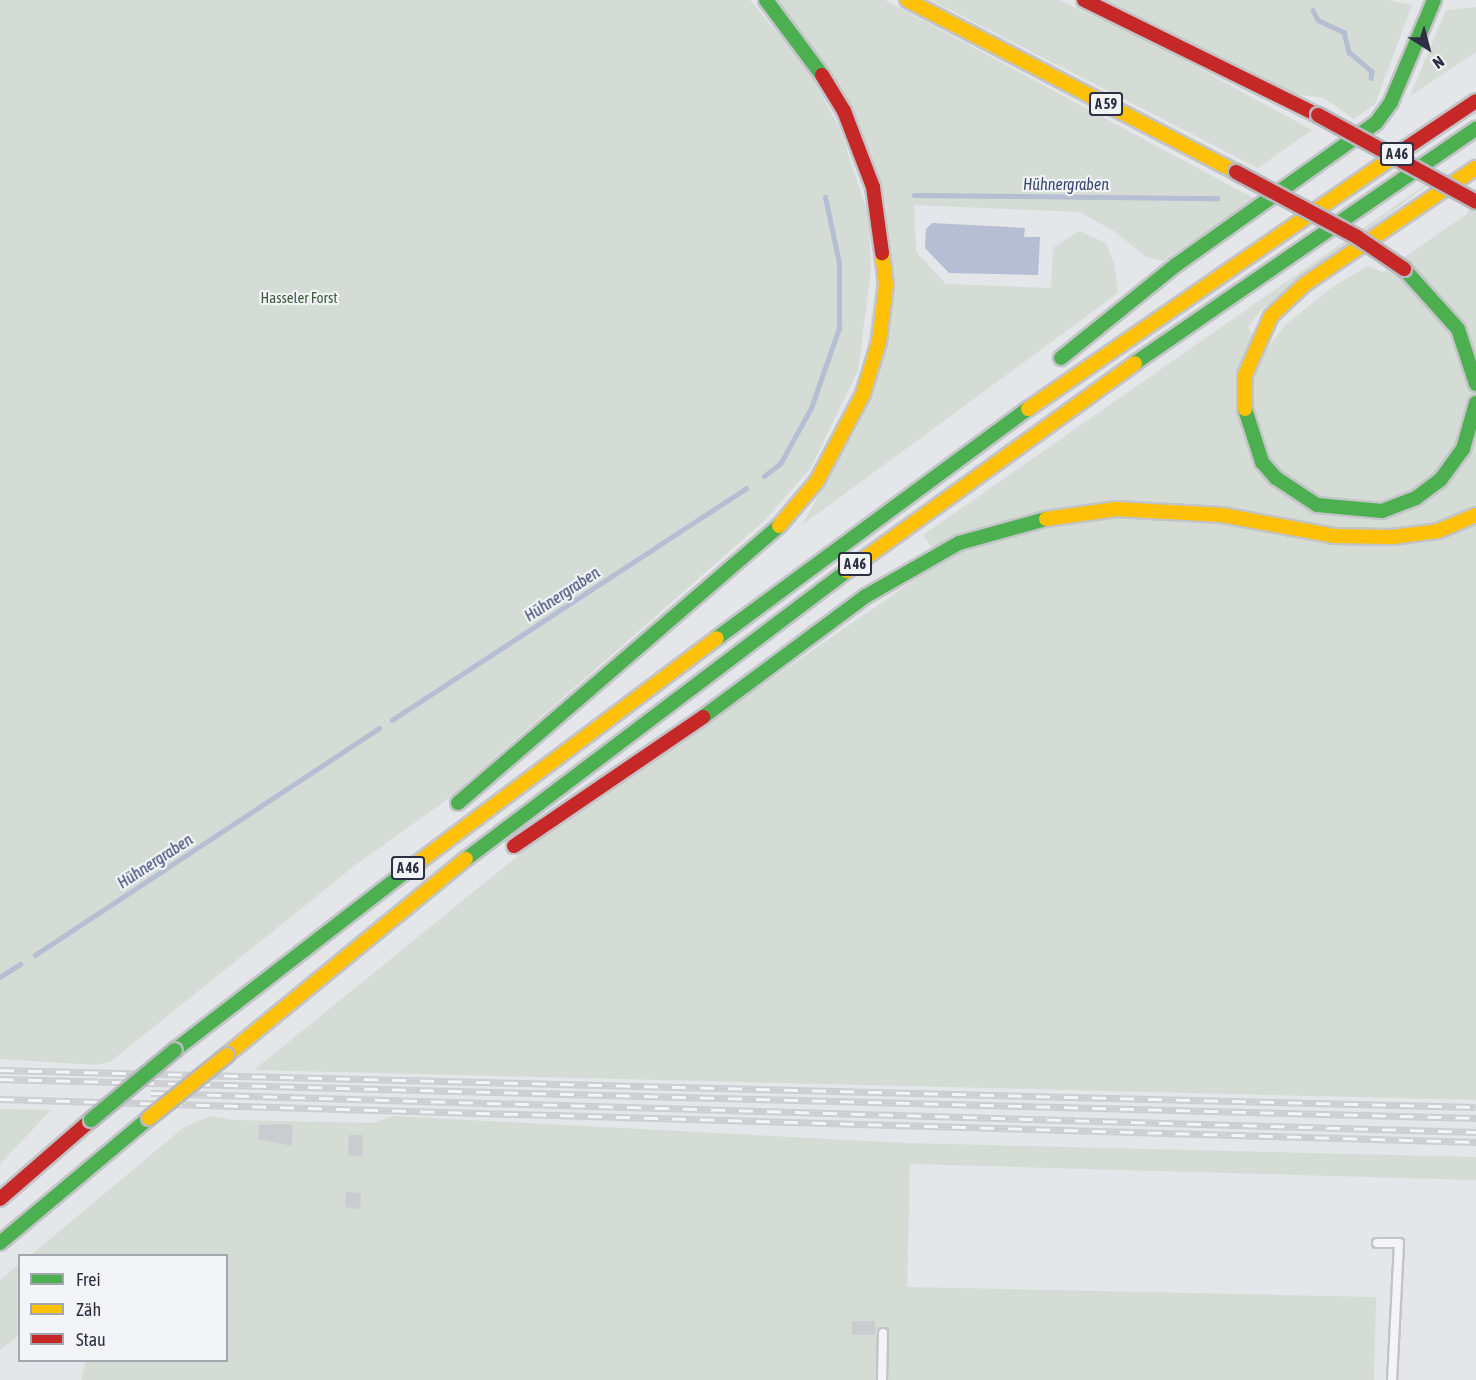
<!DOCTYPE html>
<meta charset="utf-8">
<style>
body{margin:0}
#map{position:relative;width:1476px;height:1380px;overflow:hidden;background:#e4e6e9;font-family:"Asap Condensed",sans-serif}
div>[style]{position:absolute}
.green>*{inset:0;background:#d4dcd5}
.water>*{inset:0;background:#b5bed2}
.stream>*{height:4.5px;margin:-2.25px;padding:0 2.25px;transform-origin:2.25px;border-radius:2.25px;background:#b5bed2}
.building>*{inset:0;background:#caccd0}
.roads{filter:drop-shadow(2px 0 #c2c4c7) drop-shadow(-2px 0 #c2c4c7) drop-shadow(0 2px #c2c4c7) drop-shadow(0 -2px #c2c4c7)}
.lane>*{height:8px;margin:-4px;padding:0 4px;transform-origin:4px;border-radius:4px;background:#f4f4f6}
.fast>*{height:14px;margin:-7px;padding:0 7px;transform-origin:7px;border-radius:7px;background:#4caf50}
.slow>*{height:14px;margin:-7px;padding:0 7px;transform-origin:7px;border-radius:7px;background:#ffc107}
.jam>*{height:14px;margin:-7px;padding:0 7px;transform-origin:7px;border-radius:7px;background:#c62828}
.rail>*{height:7px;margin-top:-3.5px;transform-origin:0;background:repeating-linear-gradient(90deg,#f3f4f8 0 14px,#cdced1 0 28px);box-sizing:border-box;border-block:2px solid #cdced1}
.bridges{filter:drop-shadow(2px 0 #b7b9be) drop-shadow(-2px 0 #b7b9be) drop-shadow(0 2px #b7b9be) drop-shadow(0 -2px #b7b9be)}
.fast-bridge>*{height:14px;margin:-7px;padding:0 7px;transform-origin:7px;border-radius:7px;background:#4caf50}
.slow-bridge>*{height:14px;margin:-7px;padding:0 7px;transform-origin:7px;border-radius:7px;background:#ffc107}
.jam-bridge>*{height:14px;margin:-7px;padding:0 7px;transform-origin:7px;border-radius:7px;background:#c62828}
span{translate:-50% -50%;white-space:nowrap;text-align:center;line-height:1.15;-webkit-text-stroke:4.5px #f3f4f8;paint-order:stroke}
.shield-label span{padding:2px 4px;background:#f3f4f8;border:2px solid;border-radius:4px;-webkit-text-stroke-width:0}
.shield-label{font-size:14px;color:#2c3042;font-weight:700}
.park-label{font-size:15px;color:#3b5c3a}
.water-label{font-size:16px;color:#394973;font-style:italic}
.legend{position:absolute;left:18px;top:1254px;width:210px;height:108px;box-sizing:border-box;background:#f3f4f8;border:2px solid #a3a6af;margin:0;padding:8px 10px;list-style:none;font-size:18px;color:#2c3042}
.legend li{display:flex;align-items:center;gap:12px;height:30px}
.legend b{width:30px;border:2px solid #a3a6af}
.north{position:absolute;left:1398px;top:18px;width:60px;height:60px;-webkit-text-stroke:4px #f3f4f8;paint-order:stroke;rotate:144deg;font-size:16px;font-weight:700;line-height:24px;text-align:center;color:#2c3042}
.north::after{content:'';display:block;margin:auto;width:21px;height:27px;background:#2c3042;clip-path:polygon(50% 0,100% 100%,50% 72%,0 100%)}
</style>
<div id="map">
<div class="green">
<div style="clip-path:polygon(0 0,750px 0,809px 71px,840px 129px,869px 217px,871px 270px,858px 371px,810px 469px,765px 520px,444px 802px,358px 863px,110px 1062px,96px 1065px,0 1059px)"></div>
<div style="clip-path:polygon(778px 0,885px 0,1255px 199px,1163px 261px,1146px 257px,1114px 231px,1079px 212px,914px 205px,916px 252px,946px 284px,1051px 288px,1053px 248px,1079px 231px,1106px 243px,1114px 263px,1118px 293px,802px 525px,857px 428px,886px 207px)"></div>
<div style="clip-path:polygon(931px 0,1058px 0,1145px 39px,1312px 130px,1258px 168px)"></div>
<div style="clip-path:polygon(1105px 0,1388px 0,1412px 5px,1375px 104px,1354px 119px,1324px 98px,1293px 94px)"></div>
<div style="clip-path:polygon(1476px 7px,1476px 52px,1410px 96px,1446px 10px)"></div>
<div style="clip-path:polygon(1461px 160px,1262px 309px,1248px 327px,1265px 351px,1286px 324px,1334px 286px,1368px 266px,1383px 272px,1467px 214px,1476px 187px,1476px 1100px,254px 1070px,535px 842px,942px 561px,923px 535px)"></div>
<div style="clip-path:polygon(0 1109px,51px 1110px,0 1164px)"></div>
<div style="clip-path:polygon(211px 1116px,234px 1120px,373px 1123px,393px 1116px,906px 1143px,1476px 1157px,1476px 1180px,910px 1164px,907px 1287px,1376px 1297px,1374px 1380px,81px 1380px,86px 1361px,226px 1360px,226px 1256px,30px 1256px,184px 1127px)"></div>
<div style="clip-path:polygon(19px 1264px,19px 1335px,0 1350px,0 1280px)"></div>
</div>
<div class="water">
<div style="clip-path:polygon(932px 223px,1025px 228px,1024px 237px,1040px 237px,1038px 275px,949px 273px,925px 248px,926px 229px)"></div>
</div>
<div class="stream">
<div style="left:1313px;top:10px;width:11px;rotate:63deg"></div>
<div style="left:1318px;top:20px;width:29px;rotate:25deg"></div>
<div style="left:1344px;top:32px;width:21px;rotate:76deg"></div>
<div style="left:1349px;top:52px;width:30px;rotate:40deg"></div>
<div style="left:1372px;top:71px;width:7px;rotate:98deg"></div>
<div style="left:914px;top:195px;width:303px;rotate:0.6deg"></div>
<div style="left:764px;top:476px;width:20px;rotate:-37deg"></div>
<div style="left:780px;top:464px;width:64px;rotate:-61deg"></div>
<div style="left:811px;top:408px;width:85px;rotate:-70.7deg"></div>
<div style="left:839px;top:328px;width:65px;rotate:-90deg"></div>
<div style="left:839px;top:263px;width:67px;rotate:-102deg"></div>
<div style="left:392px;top:720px;width:423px;rotate:-33.2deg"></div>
<div style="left:35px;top:955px;width:412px;rotate:-33.4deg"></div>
<div style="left:0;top:977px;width:24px;rotate:-33deg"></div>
</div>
<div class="building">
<div style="clip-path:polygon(282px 1124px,293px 1125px,292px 1146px,258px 1139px,259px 1125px)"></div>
<div style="clip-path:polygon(349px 1135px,363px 1135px,362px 1156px,348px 1155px)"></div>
<div style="clip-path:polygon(346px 1192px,361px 1193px,360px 1209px,345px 1207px)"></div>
<div style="clip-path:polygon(852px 1321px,875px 1321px,875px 1335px,852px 1335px)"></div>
</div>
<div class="roads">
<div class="lane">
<div style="left:1377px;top:1243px;width:22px"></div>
<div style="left:1399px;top:1243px;width:137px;rotate:92.9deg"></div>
<div style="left:882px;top:1380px;width:47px;rotate:-88.8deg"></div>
</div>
<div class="fast">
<div style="left:766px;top:0;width:94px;rotate:53.3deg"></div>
<div style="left:1404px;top:269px;width:81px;rotate:48deg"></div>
<div style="left:1458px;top:329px;width:58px;rotate:71.9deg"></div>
<div style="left:1061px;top:358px;width:148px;rotate:-39deg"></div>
<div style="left:1176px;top:265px;width:245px;rotate:-35.4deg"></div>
<div style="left:1376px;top:123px;width:26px;rotate:-54deg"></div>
<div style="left:1391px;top:102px;width:111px;rotate:-67.1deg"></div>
<div style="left:1135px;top:363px;width:414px;rotate:-34.5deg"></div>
<div style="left:1245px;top:409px;width:56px;rotate:72.2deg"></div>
<div style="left:1262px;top:462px;width:21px;rotate:49deg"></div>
<div style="left:1276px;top:478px;width:49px;rotate:33.4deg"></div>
<div style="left:1317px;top:505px;width:65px;rotate:5.3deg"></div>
<div style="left:1382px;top:511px;width:36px;rotate:-21deg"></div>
<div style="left:1416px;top:498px;width:31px;rotate:-37deg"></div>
<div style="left:1441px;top:479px;width:37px;rotate:-54deg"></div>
<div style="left:1463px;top:449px;width:48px;rotate:-74.2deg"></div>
<div style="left:717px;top:638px;width:386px;rotate:-36.4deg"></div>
<div style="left:703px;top:717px;width:203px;rotate:-36.6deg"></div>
<div style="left:866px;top:596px;width:107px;rotate:-29.7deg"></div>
<div style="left:959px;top:543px;width:90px;rotate:-15.4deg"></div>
<div style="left:458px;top:803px;width:424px;rotate:-40.8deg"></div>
<div style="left:466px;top:859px;width:478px;rotate:-37.1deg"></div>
<div style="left:175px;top:1050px;width:304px;rotate:-37.7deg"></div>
<div style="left:0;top:1243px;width:194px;rotate:-40deg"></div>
</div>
<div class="slow">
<div style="left:907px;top:0;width:371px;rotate:27.6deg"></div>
<div style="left:1028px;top:409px;width:459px;rotate:-34.6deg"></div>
<div style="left:1245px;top:409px;width:34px;rotate:-90deg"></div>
<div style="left:1245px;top:375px;width:64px;rotate:-66.2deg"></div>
<div style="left:1271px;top:316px;width:47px;rotate:-43.3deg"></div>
<div style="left:1305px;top:284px;width:207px;rotate:-34.2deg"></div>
<div style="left:1046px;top:519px;width:71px;rotate:-8.1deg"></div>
<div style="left:1116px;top:509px;width:106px;rotate:3.2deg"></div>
<div style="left:1222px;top:515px;width:114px;rotate:10.6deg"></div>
<div style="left:1334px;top:536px;width:58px;rotate:1deg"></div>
<div style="left:1392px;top:537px;width:46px;rotate:-7.4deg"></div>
<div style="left:1438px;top:531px;width:41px;rotate:-22.8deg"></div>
<div style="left:779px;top:526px;width:59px;rotate:-49.8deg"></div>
<div style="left:817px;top:481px;width:98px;rotate:-62.1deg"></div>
<div style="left:863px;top:394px;width:54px;rotate:-72.9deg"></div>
<div style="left:879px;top:342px;width:57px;rotate:-83deg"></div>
<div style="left:886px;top:285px;width:32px;rotate:-97deg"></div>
<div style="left:847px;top:571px;width:355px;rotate:-35.8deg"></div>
<div style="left:416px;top:864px;width:376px;rotate:-36.9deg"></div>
<div style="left:227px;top:1055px;width:309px;rotate:-39.4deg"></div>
</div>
<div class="jam">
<div style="left:1084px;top:0;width:261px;rotate:26.2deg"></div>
<div style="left:822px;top:75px;width:42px;rotate:58.6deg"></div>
<div style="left:844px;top:111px;width:81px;rotate:69.1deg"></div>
<div style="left:873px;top:187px;width:67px;rotate:82.2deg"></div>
<div style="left:1406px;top:148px;width:84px;rotate:-33.9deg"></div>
<div style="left:514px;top:846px;width:229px;rotate:-34.3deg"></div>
<div style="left:0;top:1199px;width:121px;rotate:-41deg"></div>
</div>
</div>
<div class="rail">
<div style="left:0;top:1070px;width:1476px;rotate:1.44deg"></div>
<div style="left:0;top:1079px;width:1477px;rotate:1.51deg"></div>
<div style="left:151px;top:1093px;width:1326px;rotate:1.69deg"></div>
<div style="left:0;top:1099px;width:1477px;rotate:1.67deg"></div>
</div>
<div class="bridges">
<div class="fast-bridge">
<div style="left:91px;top:1120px;width:109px;rotate:-39.8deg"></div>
</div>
<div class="slow-bridge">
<div style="left:149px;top:1118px;width:100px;rotate:-38.9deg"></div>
</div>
<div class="jam-bridge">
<div style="left:1318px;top:115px;width:180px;rotate:28.8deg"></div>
<div style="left:1236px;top:172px;width:137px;rotate:28.2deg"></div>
<div style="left:1357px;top:237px;width:57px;rotate:34.2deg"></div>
</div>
</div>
<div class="shield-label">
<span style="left:1106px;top:104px">A 59</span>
<span style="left:1397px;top:154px">A 46</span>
<span style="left:855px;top:564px">A 46</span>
<span style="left:408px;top:868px">A 46</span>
</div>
<div class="park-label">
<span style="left:299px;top:298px">Hasseler Forst</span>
</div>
<div class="water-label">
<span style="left:1066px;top:184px">Hühnergraben</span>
<span style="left:562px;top:594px;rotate:-33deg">Hühnergraben</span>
<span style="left:155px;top:861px;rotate:-33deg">Hühnergraben</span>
</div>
<ul class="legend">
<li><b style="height:8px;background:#4caf50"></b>Frei</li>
<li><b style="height:8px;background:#ffc107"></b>Zäh</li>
<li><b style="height:8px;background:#c62828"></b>Stau</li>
</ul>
<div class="north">N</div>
</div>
